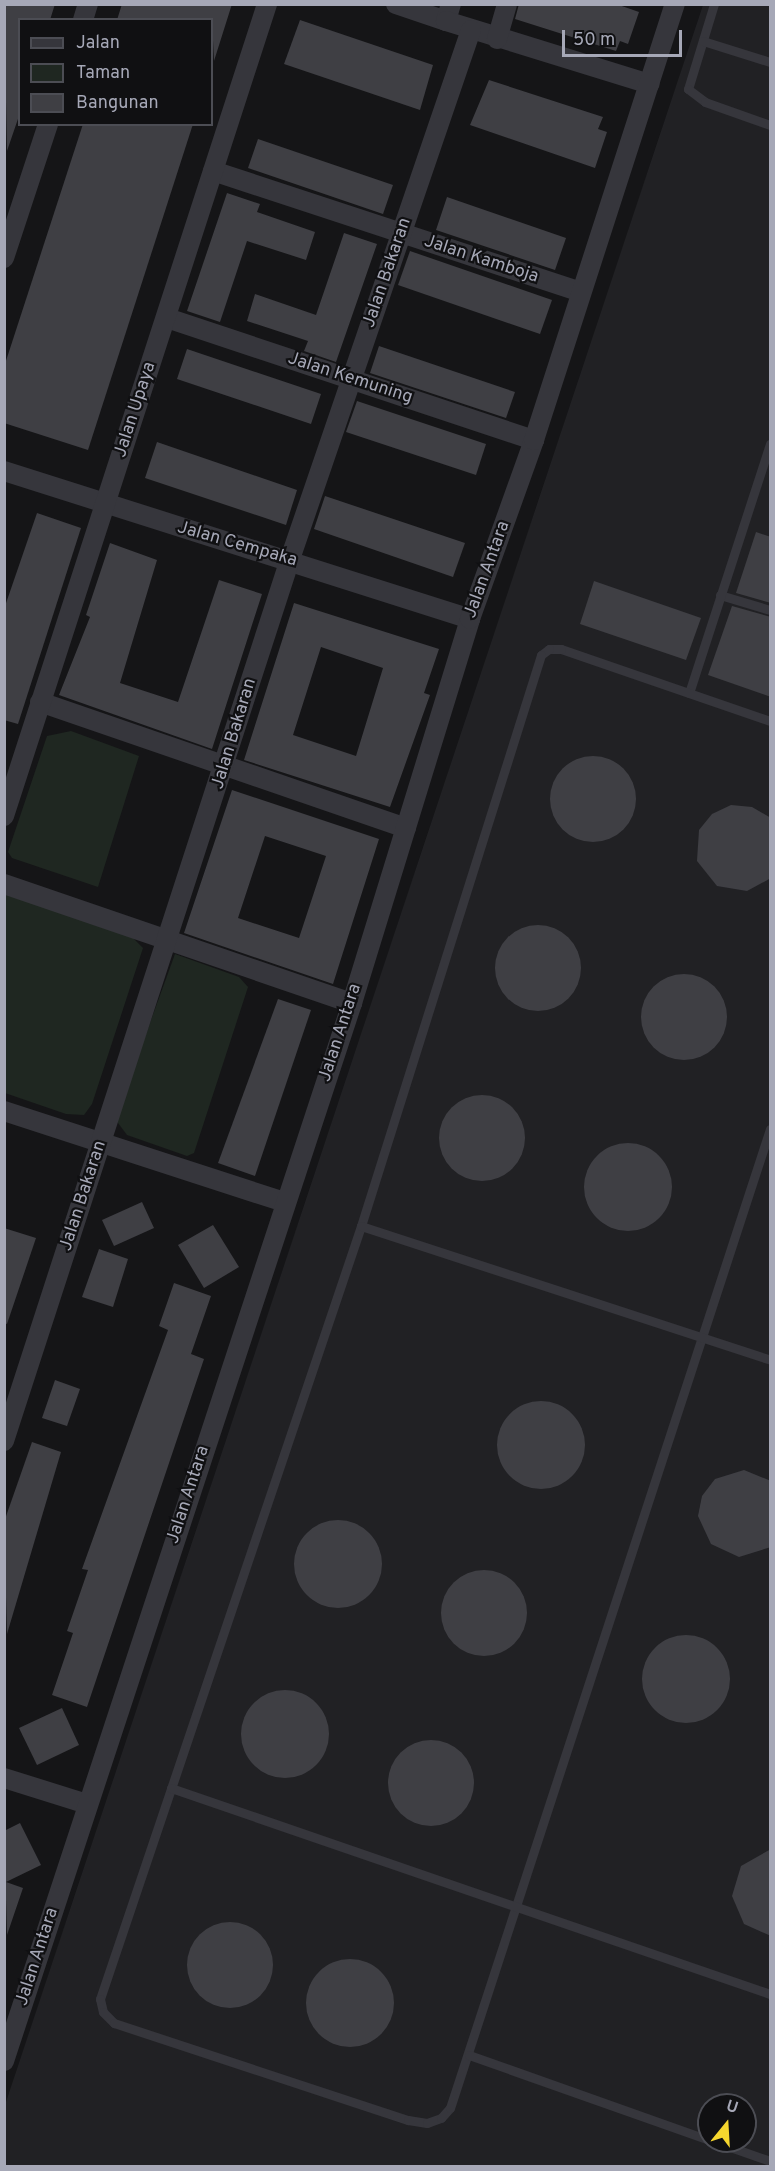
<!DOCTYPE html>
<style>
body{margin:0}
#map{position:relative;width:775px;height:2171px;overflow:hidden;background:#151517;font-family:Overpass,sans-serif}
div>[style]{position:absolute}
.built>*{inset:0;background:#212124}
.green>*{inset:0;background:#1f2721}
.building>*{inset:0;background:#3f3f44}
.round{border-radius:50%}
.lane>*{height:9px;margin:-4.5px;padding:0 4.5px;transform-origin:4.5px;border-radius:4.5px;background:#36363c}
.street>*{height:20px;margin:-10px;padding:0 10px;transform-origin:10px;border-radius:10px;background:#36363c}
span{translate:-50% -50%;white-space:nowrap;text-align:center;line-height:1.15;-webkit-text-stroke:4.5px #101012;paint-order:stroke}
.street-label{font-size:18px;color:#a6a8b7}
.frame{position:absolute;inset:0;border:6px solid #a6a8b7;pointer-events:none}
.legend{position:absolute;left:18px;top:18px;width:195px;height:108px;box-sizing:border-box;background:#101012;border:2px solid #4c4d54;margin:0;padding:8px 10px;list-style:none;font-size:18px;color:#a6a8b7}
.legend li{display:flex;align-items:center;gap:12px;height:30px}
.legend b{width:30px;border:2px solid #4c4d54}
.north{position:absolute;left:697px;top:2093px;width:60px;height:60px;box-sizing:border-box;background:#101012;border:2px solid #4c4d54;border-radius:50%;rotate:18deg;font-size:16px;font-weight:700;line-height:24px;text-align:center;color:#a6a8b7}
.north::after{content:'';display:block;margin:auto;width:21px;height:27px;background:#f5d62e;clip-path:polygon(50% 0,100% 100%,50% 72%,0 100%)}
.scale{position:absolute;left:562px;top:30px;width:120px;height:27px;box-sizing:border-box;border:3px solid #a6a8b7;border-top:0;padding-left:8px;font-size:18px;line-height:21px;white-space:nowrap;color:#a6a8b7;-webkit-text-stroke:4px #101012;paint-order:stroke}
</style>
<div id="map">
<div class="built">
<div style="clip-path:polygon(evenodd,703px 5px,770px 5px,770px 2166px,5px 2166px,5px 2105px,703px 5px,709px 2105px,745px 2105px,745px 2141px,709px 2141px,709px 2105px)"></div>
</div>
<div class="green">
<div style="clip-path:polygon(71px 731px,139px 756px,98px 887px,12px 858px,8px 852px,47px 736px)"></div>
<div style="clip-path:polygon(5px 893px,132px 937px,143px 948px,92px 1104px,84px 1115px,66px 1114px,5px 1093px)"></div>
<div style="clip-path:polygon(175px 954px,239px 977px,248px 987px,194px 1153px,187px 1156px,127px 1135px,118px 1123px,118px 1111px)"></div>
</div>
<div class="building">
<div style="clip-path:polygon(4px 4px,55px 4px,50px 20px,20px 20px,20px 113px,7px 151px)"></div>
<div style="clip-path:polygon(122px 4px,232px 4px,214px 61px,212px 20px,117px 20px)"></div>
<div style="clip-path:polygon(519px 4px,616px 4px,639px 12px,628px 44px,620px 41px,616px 51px,515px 19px)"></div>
<div style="clip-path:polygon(300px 20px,433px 65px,420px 110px,284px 64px)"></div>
<div style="clip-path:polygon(489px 80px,603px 117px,598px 129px,607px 132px,595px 168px,470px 125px)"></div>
<div style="clip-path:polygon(83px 124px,193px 124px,88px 450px,4px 423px,4px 367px)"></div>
<div style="clip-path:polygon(258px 139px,393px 185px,383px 214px,248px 168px)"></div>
<div style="clip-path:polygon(227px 193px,260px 204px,257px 212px,315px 232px,306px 260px,247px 241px,220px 322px,187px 311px)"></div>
<div style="clip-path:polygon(447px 197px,566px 238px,555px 270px,436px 230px)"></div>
<div style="clip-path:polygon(344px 233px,377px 244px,336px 362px,304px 351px,308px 341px,247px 321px,255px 294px,316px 315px)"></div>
<div style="clip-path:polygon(410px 251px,552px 300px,540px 334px,398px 285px)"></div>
<div style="clip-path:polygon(379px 346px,515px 392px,506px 418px,370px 373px)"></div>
<div style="clip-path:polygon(187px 349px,321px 394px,311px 424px,177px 379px)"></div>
<div style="clip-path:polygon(357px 401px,486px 444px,476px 475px,346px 432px)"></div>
<div style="clip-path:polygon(157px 442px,297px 490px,286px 525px,145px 478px)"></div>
<div style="clip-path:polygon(325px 496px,465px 543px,453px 577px,314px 529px)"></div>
<div style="clip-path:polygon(37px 513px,81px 528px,18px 724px,4px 720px,4px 609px)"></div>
<div style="clip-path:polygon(756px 532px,771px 537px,771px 603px,736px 593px)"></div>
<div style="clip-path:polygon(110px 543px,157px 560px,120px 683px,178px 702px,219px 580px,262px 594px,212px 749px,59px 695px,90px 617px,86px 615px)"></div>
<div style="clip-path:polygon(594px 581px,701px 618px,686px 660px,580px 624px)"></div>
<div style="clip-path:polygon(evenodd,294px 603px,439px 649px,424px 693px,430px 695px,390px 807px,244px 760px,294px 603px,321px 647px,383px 668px,356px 756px,293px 735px,321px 647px)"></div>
<div style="clip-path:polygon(732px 606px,771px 617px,771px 697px,708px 675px)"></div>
<div class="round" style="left:550px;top:756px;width:86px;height:86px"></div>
<div style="clip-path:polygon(evenodd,232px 790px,379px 839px,333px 984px,184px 933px,232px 790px,265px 836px,326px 856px,299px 938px,238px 918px,265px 836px)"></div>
<div style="clip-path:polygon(731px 805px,752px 807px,771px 818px,771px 878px,747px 891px,717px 886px,697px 861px,699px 830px,712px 814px)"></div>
<div class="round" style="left:495px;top:925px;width:86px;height:86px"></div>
<div class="round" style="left:641px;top:974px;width:86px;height:86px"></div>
<div style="clip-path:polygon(278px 999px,311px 1010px,255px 1176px,218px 1163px)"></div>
<div class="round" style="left:439px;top:1095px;width:86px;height:86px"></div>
<div class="round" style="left:584px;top:1143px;width:88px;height:88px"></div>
<div style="clip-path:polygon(142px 1202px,154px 1228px,114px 1246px,102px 1220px)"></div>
<div style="clip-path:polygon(213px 1225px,239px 1267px,204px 1288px,178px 1245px)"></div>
<div style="clip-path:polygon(4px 1228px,36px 1238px,7px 1324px,4px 1323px)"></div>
<div style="clip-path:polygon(99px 1249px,128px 1259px,113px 1307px,82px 1297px)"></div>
<div style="clip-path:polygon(174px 1283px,211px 1296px,191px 1354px,204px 1359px,87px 1707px,52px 1695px,73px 1633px,67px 1631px,88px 1570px,82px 1569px,168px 1330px,159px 1326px)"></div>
<div style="clip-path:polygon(55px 1380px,80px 1389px,67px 1426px,42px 1418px)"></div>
<div class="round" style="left:497px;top:1401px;width:88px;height:88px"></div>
<div style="clip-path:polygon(32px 1442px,61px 1452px,7px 1634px,4px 1522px)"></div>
<div style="clip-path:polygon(744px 1470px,771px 1481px,771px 1547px,739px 1557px,711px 1544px,698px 1516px,702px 1496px,715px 1479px)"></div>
<div class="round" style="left:294px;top:1520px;width:88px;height:88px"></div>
<div class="round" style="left:441px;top:1570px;width:86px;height:86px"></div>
<div class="round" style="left:642px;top:1635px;width:88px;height:88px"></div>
<div class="round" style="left:241px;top:1690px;width:88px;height:88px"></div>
<div style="clip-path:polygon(62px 1708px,79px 1745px,37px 1765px,19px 1728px)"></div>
<div class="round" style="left:388px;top:1740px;width:86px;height:86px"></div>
<div style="clip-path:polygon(20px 1823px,41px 1865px,6px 1882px,23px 1888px,7px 1935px,4px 1831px)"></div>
<div style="clip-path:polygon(771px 1849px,771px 1936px,744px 1924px,732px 1896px,741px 1866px)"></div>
<div class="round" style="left:187px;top:1922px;width:86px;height:86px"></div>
<div class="round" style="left:306px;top:1959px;width:88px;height:88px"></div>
</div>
<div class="lane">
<div style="left:714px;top:4px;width:89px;rotate:107deg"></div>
<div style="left:688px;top:89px;width:21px;rotate:37deg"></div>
<div style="left:705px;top:102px;width:69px;rotate:19.5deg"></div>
<div style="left:703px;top:41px;width:70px;rotate:17.4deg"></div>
<div style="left:720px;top:595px;width:52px;rotate:16.7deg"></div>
<div style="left:689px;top:693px;width:262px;rotate:-72deg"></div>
<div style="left:770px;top:721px;width:221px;rotate:-161deg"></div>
<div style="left:561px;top:649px;width:12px;rotate:180deg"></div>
<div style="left:549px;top:649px;width:10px;rotate:143deg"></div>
<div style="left:541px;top:655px;width:599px;rotate:107.5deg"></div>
<div style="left:361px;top:1226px;width:816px;rotate:108.66deg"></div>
<div style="left:100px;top:1999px;width:13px;rotate:77deg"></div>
<div style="left:103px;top:2012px;width:16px;rotate:45deg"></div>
<div style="left:114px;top:2023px;width:310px;rotate:18.3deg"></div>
<div style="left:408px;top:2120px;width:19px;rotate:9deg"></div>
<div style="left:427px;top:2123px;width:15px;rotate:-20deg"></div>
<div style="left:441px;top:2118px;width:13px;rotate:-48deg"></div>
<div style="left:450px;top:2108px;width:1030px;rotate:-71.9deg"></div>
<div style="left:361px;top:1226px;width:430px;rotate:18.1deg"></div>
<div style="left:171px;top:1788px;width:633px;rotate:18.98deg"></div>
<div style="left:469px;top:2055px;width:255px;rotate:19.5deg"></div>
<div style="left:713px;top:2141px;width:60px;rotate:19.3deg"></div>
</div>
<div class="street">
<div style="left:396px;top:4px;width:53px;rotate:18.8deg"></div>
<div style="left:446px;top:21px;width:18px;rotate:-74deg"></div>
<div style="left:83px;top:20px;width:17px;rotate:-73deg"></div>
<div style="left:446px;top:21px;width:213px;rotate:17.2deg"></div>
<div style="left:497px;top:39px;width:36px;rotate:-74deg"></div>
<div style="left:213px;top:171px;width:385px;rotate:18.2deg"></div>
<div style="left:4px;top:258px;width:141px;rotate:-71.8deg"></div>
<div style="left:167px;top:318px;width:387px;rotate:18.4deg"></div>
<div style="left:4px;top:471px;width:489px;rotate:17.6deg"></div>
<div style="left:40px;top:702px;width:387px;rotate:19deg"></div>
<div style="left:4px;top:816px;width:854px;rotate:-72.05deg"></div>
<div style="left:4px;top:884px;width:368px;rotate:18.9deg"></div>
<div style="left:4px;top:1111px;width:294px;rotate:18deg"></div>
<div style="left:4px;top:1441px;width:927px;rotate:-72.03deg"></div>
<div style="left:290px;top:559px;width:559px;rotate:-71.11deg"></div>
<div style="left:4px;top:1778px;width:87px;rotate:17.4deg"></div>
<div style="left:4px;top:2061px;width:1114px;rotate:-71.79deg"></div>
<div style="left:352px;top:1003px;width:402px;rotate:-72.9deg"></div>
<div style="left:470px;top:619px;width:190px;rotate:-70.3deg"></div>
<div style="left:534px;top:440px;width:458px;rotate:-72.1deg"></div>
</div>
<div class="street-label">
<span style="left:481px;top:260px;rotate:18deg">Jalan Kamboja</span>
<span style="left:388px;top:273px;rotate:-71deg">Jalan Bakaran</span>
<span style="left:350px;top:379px;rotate:18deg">Jalan Kemuning</span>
<span style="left:136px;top:410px;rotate:-72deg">Jalan Upaya</span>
<span style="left:237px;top:545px;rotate:16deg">Jalan Cempaka</span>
<span style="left:488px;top:570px;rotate:-70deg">Jalan Antara</span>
<span style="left:235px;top:734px;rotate:-73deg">Jalan Bakaran</span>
<span style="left:341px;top:1033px;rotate:-72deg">Jalan Antara</span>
<span style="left:84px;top:1196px;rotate:-72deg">Jalan Bakaran</span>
<span style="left:189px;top:1495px;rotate:-72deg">Jalan Antara</span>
<span style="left:38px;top:1957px;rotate:-72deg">Jalan Antara</span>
</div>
<div class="frame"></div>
<ul class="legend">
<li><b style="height:8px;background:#36363c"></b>Jalan</li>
<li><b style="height:16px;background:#1f2721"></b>Taman</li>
<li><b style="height:16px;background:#3f3f44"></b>Bangunan</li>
</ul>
<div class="north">U</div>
<div class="scale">50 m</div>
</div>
